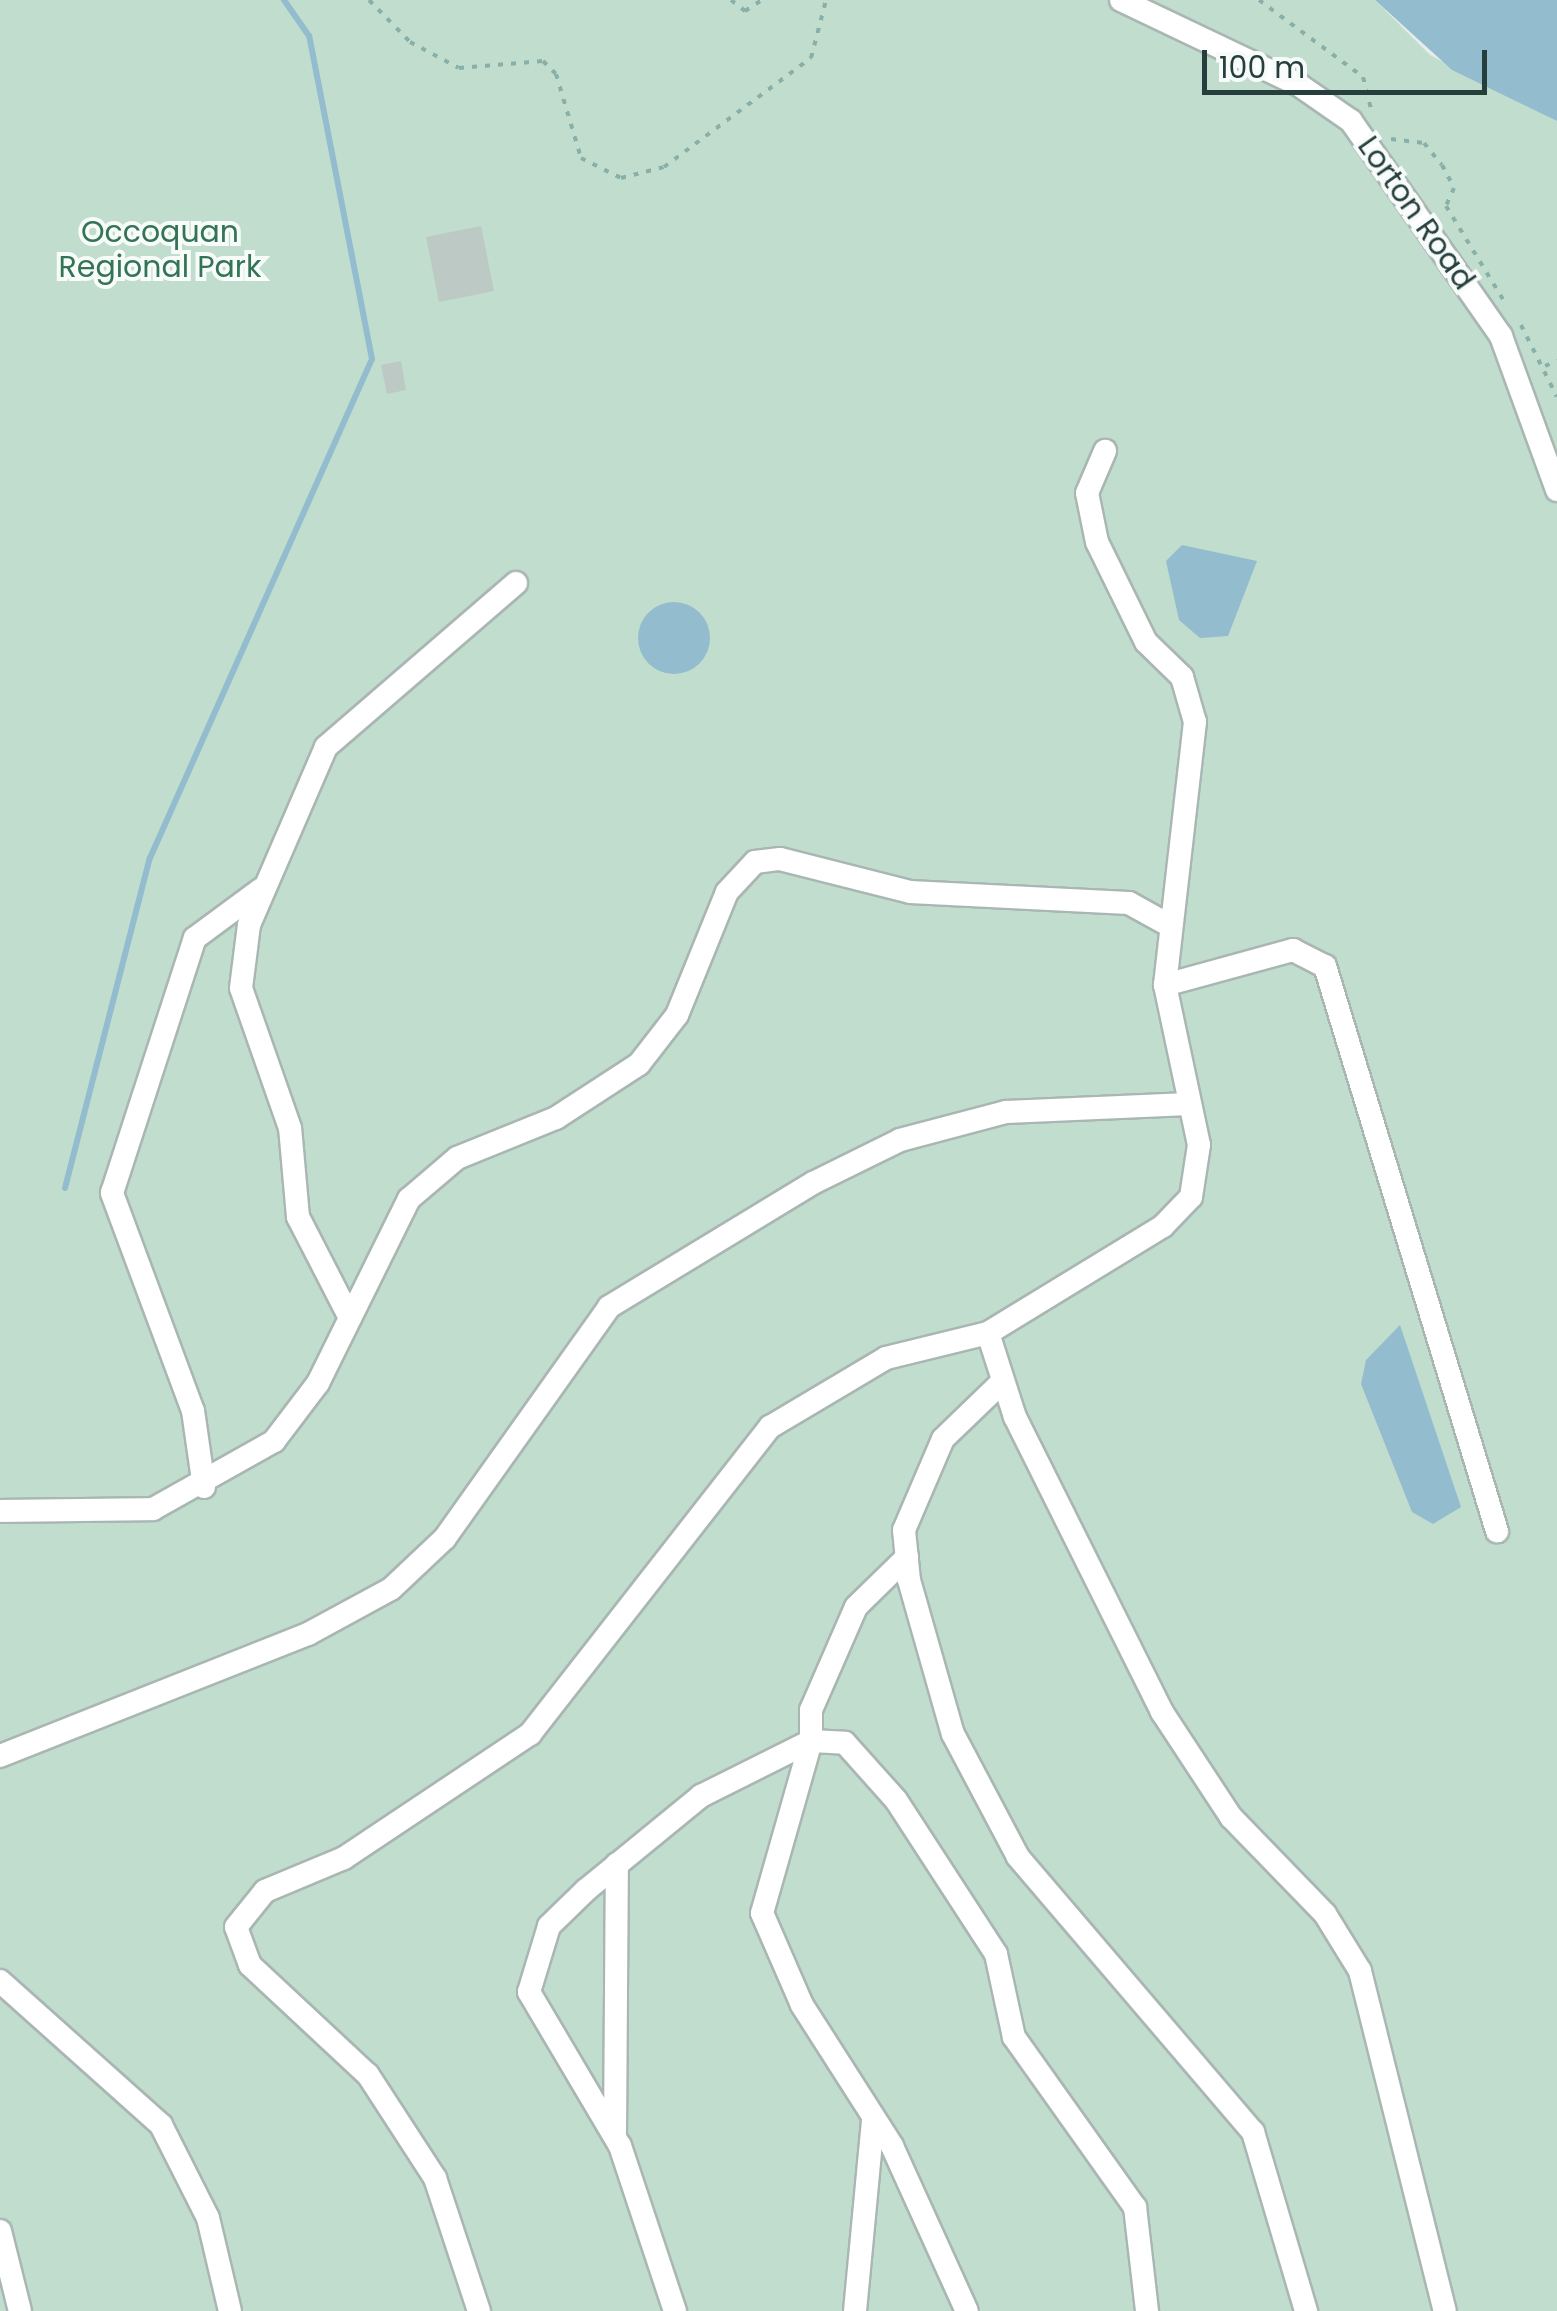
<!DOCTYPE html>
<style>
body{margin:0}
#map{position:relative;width:1557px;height:2311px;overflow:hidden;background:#e6eeec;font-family:Poppins,sans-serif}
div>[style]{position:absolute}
.green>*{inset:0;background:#c1ddcd}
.water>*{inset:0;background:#93bccf}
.round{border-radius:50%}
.stream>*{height:6px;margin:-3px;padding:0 3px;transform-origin:3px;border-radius:3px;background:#93bccf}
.building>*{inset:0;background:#bcc9c5}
.path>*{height:4px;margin-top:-2px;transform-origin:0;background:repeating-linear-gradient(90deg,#89afa9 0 5px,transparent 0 13px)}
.roads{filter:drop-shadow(2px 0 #a9b6b4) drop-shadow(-2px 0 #a9b6b4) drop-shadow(0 2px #a9b6b4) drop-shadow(0 -2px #a9b6b4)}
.minor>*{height:22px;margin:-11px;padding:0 11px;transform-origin:11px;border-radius:11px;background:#fff}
span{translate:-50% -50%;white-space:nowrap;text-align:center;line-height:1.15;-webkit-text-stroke:8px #f7fbf9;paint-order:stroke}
.street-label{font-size:30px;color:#263f3d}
.park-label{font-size:30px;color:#337456}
.scale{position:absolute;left:1202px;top:50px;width:285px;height:45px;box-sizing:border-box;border:5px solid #263f3d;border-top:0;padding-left:12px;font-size:30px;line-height:35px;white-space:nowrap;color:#263f3d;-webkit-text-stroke:8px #f7fbf9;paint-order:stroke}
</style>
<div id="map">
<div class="green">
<div style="clip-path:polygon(0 0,1375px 0,1430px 55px,1557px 121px,1557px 2311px,0 2311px)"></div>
</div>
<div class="water">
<div style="clip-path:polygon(1375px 0,1557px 0,1557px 121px,1452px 70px)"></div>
<div style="clip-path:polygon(1182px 545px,1257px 561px,1228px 636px,1200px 638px,1179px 620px,1166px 561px)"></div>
<div class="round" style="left:638px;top:602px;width:72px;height:72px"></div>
<div style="clip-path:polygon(1400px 1325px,1461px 1507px,1433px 1524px,1412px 1512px,1361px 1384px,1366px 1360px)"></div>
</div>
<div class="stream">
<div style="left:65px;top:1188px;width:341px;rotate:-75.6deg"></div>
<div style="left:150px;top:858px;width:546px;rotate:-66.02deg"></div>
<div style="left:372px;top:359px;width:329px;rotate:-101deg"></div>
<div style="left:309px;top:36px;width:44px;rotate:-124.8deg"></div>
</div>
<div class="building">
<div style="clip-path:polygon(481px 226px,494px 291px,439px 302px,426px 237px)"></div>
<div style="clip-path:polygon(401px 361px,406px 390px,387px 394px,381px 365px)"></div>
</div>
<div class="path">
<div style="left:369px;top:0;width:59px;rotate:45.7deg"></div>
<div style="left:410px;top:42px;width:55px;rotate:28deg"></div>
<div style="left:459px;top:68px;width:84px;rotate:-4.8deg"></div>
<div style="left:543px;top:61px;width:18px;rotate:45deg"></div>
<div style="left:556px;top:74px;width:88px;rotate:73.4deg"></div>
<div style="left:581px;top:158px;width:45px;rotate:26.6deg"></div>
<div style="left:621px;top:178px;width:44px;rotate:-14.3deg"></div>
<div style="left:664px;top:167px;width:183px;rotate:-36.6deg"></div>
<div style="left:811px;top:58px;width:60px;rotate:-75.5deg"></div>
<div style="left:731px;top:0;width:18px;rotate:38deg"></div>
<div style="left:745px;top:11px;width:20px;rotate:-33deg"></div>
<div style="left:1259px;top:0;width:129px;rotate:36.5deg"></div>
<div style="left:1363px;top:77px;width:38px;rotate:76deg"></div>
<div style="left:1391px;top:139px;width:33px;rotate:7deg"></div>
<div style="left:1424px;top:143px;width:28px;rotate:51deg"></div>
<div style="left:1442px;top:165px;width:26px;rotate:62deg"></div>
<div style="left:1454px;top:188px;width:20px;rotate:114deg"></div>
<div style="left:1446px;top:206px;width:111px;rotate:58.6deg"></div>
<div style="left:1521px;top:325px;width:80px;rotate:63.4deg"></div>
<div style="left:1545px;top:366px;width:13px;rotate:-23deg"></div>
</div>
<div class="roads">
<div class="minor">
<div style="left:1121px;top:0;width:197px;rotate:25.5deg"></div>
<div style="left:1299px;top:85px;width:63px;rotate:34.7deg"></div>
<div style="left:1351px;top:121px;width:262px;rotate:55.1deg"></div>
<div style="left:1501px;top:336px;width:164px;rotate:70deg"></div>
<div style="left:1165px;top:985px;width:133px;rotate:-15.3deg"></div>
<div style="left:1293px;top:950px;width:36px;rotate:27deg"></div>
<div style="left:1325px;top:966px;width:591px;rotate:73.07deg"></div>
<div style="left:350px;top:1318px;width:114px;rotate:-117.2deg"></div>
<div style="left:298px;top:1217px;width:89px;rotate:-95.1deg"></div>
<div style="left:290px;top:1128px;width:148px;rotate:-109.3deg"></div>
<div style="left:241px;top:988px;width:64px;rotate:-82.8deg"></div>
<div style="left:249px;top:925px;width:194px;rotate:-66.6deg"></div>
<div style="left:326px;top:747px;width:251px;rotate:-40.8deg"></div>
<div style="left:988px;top:1333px;width:88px;rotate:72.2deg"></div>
<div style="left:1015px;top:1417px;width:330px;rotate:63.5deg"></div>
<div style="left:1162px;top:1712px;width:126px;rotate:56.7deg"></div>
<div style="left:1231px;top:1817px;width:135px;rotate:45.9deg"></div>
<div style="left:1325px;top:1914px;width:67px;rotate:58.4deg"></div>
<div style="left:1360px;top:1971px;width:350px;rotate:76deg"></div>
<div style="left:1002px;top:1382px;width:82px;rotate:136deg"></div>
<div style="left:943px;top:1439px;width:99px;rotate:113.2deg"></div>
<div style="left:904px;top:1530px;width:50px;rotate:84.3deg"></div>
<div style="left:909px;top:1580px;width:160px;rotate:74.1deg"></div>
<div style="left:953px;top:1734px;width:139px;rotate:62.1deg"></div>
<div style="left:1018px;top:1857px;width:362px;rotate:49.5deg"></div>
<div style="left:1253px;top:2132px;width:187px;rotate:73.5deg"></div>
<div style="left:204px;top:1487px;width:77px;rotate:-98.2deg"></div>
<div style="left:193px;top:1411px;width:233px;rotate:-110.4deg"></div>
<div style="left:112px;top:1193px;width:268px;rotate:-72deg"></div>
<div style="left:195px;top:938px;width:81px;rotate:-36.4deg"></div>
<div style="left:0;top:1511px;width:153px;rotate:-0.7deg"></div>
<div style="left:153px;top:1509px;width:139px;rotate:-29.3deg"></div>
<div style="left:274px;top:1441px;width:73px;rotate:-52.8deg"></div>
<div style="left:318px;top:1383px;width:205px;rotate:-63.7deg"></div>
<div style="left:409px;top:1199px;width:63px;rotate:-40.5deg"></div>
<div style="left:457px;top:1158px;width:107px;rotate:-22deg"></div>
<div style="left:556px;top:1118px;width:99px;rotate:-33deg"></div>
<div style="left:639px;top:1064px;width:62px;rotate:-52.2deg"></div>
<div style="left:677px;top:1015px;width:133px;rotate:-67.9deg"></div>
<div style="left:727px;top:892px;width:41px;rotate:-47deg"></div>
<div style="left:755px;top:862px;width:25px;rotate:-7deg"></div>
<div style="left:780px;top:859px;width:134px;rotate:14.2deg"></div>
<div style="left:910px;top:892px;width:219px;rotate:2.9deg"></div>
<div style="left:1129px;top:903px;width:43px;rotate:28.9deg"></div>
<div style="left:907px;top:1557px;width:71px;rotate:135.6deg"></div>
<div style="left:856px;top:1607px;width:112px;rotate:113.6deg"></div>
<div style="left:811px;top:1710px;width:31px;rotate:90deg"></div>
<div style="left:811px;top:1741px;width:34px;rotate:3deg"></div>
<div style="left:845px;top:1743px;width:76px;rotate:48.2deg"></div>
<div style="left:896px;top:1800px;width:184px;rotate:57deg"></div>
<div style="left:996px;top:1954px;width:85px;rotate:77.8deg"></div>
<div style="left:1014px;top:2037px;width:209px;rotate:54.6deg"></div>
<div style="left:1135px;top:2207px;width:105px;rotate:83.4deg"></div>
<div style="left:811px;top:1741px;width:179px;rotate:105.9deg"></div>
<div style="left:762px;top:1913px;width:100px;rotate:66.5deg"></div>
<div style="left:802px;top:2005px;width:167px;rotate:57.4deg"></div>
<div style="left:892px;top:2146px;width:181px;rotate:65.6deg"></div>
<div style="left:0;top:1756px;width:331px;rotate:-21.6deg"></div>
<div style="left:308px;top:1634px;width:94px;rotate:-28.5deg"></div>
<div style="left:391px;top:1589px;width:74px;rotate:-43.4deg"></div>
<div style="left:445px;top:1538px;width:283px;rotate:-54.6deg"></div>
<div style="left:609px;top:1307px;width:239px;rotate:-31.3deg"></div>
<div style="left:813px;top:1183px;width:97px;rotate:-26.3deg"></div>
<div style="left:900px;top:1140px;width:110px;rotate:-14.8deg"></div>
<div style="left:1006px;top:1112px;width:183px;rotate:-2.5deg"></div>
<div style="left:0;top:1981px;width:216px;rotate:41.8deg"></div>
<div style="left:161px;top:2125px;width:104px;rotate:63.2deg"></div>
<div style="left:208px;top:2218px;width:96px;rotate:76.7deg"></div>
<div style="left:615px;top:2135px;width:271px;rotate:-89.6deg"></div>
<div style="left:0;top:2231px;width:82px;rotate:76deg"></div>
<div style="left:479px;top:2311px;width:140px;rotate:-108.3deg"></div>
<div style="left:435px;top:2178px;width:123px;rotate:-123deg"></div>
<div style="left:368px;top:2075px;width:161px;rotate:-137deg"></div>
<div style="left:250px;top:1965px;width:40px;rotate:-110.2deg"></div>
<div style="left:236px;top:1927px;width:46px;rotate:-51.1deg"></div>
<div style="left:265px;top:1891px;width:86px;rotate:-22.7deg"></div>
<div style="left:344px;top:1858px;width:224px;rotate:-33.7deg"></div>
<div style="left:530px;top:1734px;width:390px;rotate:-52deg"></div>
<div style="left:770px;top:1427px;width:135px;rotate:-30.7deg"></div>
<div style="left:886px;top:1358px;width:105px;rotate:-13.8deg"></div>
<div style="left:988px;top:1333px;width:205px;rotate:-31.4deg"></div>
<div style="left:1163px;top:1226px;width:40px;rotate:-46deg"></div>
<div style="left:1191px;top:1197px;width:53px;rotate:-81.3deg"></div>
<div style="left:1199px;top:1145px;width:164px;rotate:-102deg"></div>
<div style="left:1165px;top:985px;width:265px;rotate:-83.5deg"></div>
<div style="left:1195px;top:722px;width:47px;rotate:-106.1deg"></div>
<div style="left:1182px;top:677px;width:50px;rotate:-135.8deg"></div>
<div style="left:1146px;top:642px;width:111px;rotate:-116.1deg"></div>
<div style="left:1097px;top:542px;width:50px;rotate:-101.5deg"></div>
<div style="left:1087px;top:493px;width:46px;rotate:-66.8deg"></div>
<div style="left:675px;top:2311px;width:174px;rotate:-108.4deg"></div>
<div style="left:620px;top:2146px;width:179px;rotate:-120.6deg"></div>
<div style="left:529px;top:1992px;width:69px;rotate:-73.1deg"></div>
<div style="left:549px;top:1926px;width:52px;rotate:-44.2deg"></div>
<div style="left:586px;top:1890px;width:149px;rotate:-39.3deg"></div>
<div style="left:701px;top:1796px;width:123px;rotate:-26.6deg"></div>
<div style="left:855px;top:2311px;width:191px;rotate:-84.6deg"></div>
</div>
</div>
<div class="street-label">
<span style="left:1416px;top:213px;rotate:55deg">Lorton Road</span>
</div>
<div class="park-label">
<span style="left:160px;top:249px">Occoquan<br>Regional Park</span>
</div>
<div class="scale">100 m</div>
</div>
